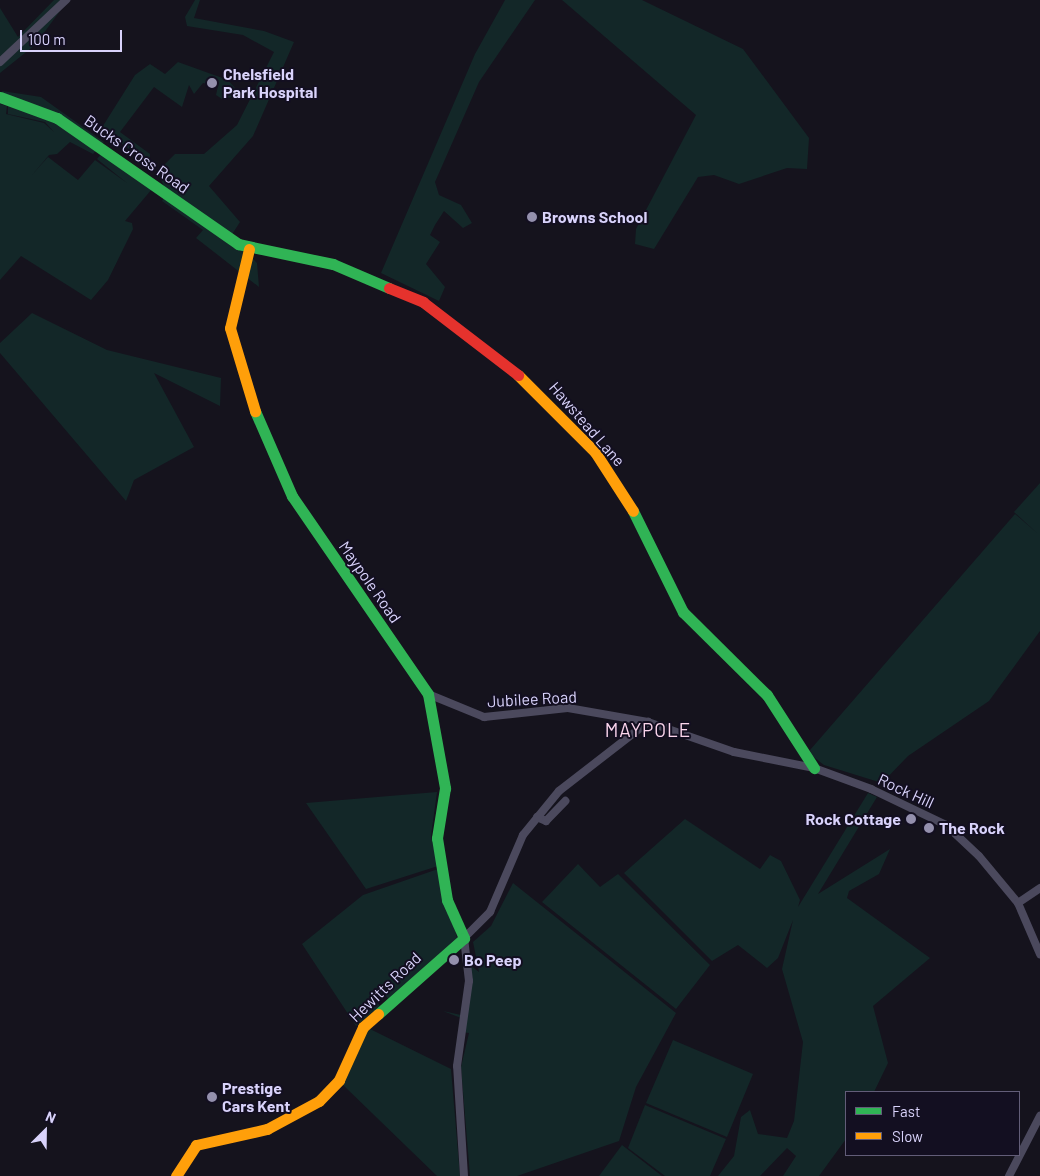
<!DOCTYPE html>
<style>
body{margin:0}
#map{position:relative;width:1040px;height:1176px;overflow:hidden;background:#15131d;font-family:Barlow,sans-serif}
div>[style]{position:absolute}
.green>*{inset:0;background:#132728}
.street>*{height:8px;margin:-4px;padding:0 4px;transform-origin:4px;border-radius:4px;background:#4b495d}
.fast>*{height:11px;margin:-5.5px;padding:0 5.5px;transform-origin:5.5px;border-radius:5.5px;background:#30b455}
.slow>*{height:11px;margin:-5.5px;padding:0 5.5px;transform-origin:5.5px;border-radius:5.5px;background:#ff9f0a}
.jam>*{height:11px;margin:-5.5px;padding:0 5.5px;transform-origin:5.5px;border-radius:5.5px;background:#e5322d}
.dots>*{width:14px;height:14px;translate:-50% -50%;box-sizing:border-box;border:2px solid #130f21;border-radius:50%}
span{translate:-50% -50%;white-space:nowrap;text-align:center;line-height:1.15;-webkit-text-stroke:4px #130f21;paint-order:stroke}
.poi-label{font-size:16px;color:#d9d3fb;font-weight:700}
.left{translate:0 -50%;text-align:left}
.right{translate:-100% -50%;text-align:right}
.street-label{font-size:16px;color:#d9d3fb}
.quarter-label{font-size:19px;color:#fbd5ec;letter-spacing:1px}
.legend{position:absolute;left:845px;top:1091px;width:175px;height:65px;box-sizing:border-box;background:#130f21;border:1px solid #625d78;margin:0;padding:6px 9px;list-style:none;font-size:15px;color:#d9d3fb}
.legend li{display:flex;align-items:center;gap:10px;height:25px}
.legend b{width:25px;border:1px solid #625d78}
.north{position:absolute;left:20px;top:1106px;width:50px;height:50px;-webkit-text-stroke:4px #130f21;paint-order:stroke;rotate:23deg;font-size:14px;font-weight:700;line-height:20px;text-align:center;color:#d9d3fb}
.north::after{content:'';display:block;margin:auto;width:18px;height:22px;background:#d9d3fb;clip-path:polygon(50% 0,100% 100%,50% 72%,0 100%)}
.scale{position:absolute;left:20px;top:30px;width:102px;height:22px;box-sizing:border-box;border:2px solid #d9d3fb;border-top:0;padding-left:6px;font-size:15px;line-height:18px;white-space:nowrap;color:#d9d3fb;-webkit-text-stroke:4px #130f21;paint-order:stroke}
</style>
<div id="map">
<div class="green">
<div style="clip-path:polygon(54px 0,68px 0,35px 45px,0 73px,0 8px,18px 37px)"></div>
<div style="clip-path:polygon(195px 0,200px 0,194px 18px,264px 31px,294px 42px,253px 136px,209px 186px,240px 222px,231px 236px,257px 263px,259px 287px,196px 238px,203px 230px,162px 201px,167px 192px,157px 172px,175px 154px,204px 154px,237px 125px,274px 52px,243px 35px,187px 26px,185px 17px)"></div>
<div style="clip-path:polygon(505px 0,535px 0,479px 82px,435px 182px,439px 195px,461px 205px,472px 223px,463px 228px,444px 211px,435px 225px,430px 235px,440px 242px,426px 264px,445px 287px,439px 301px,381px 273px,475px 54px)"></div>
<div style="clip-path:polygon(562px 0,642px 0,743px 49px,809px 138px,807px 169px,787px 168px,739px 184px,714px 175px,698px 177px,654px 249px,635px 244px,636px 229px,696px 115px)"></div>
<div style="clip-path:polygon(178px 62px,228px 80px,235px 88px,232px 97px,222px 99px,216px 95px,218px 86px,203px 83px,194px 94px,189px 85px,182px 107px,154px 87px,120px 132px,150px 154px,149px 163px,101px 129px,135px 75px,150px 64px,165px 74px)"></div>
<div style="clip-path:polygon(2px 91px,41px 97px,104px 142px,93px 154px,70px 142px,57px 154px,49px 155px,32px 175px,48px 157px,78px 180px,95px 160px,127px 183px,97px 159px,101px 154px,152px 189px,125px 221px,132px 223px,133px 229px,108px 280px,91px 300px,21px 256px,0 280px,0 104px,7px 106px,6px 114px,44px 123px,54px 132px,45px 122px,8px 114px,8px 106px)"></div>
<div style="clip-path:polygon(32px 313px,107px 350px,221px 378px,220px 406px,154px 373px,194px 447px,134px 480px,126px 501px,0 353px,0 343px)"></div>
<div style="clip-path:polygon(1040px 483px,1040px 631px,989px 701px,908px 756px,882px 783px,824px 765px,811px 755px,810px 750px,1015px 514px,1037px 533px,1014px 512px)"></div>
<div style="clip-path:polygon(437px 792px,431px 836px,438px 866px,366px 889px,306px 803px)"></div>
<div style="clip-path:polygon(868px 793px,877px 797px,818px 894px,890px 849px,879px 874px,849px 891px,847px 898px,930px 958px,873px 1006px,888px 1063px,874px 1092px,846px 1092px,846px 1139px,819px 1176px,783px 1176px,796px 1156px,787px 1148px,760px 1176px,718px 1176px,734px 1156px,741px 1117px,750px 1110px,758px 1134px,787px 1138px,794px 1121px,803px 1042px,782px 969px,793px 920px,778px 958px,767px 968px,738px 945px,712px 961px,624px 873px,685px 819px,760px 869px,770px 855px,781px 861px,800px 900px,798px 907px)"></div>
<div style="clip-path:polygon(578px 864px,600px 887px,618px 874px,710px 965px,676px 1009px,542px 902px)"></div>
<div style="clip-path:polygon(438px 869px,457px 938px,388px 999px,384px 993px,374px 999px,380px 1006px,356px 1026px,302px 944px,363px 895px)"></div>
<div style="clip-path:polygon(513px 883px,676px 1013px,636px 1087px,619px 1141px,517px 1176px,470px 1176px,461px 1067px,469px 1033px,462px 1032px,461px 1018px,443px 1011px,461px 1015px,470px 965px,479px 972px,473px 942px,491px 926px)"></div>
<div style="clip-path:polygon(368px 1028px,451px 1069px,460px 1176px,437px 1176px,342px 1084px)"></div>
<div style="clip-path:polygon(673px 1040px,753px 1074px,727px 1137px,646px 1103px)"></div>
<div style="clip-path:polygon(645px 1105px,726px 1139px,710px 1176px,665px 1176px,628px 1148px)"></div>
<div style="clip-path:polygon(622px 1145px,662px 1176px,599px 1176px)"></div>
</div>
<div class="street">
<div style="left:0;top:62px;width:91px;rotate:-43.2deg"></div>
<div style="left:428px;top:694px;width:61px;rotate:22.3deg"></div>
<div style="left:484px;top:717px;width:84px;rotate:-6.1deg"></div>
<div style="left:568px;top:708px;width:81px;rotate:9.9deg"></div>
<div style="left:648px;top:722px;width:91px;rotate:19.2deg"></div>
<div style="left:734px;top:752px;width:82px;rotate:11.3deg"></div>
<div style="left:814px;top:768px;width:61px;rotate:20.2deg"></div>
<div style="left:871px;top:789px;width:83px;rotate:25.6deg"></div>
<div style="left:946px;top:825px;width:45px;rotate:43.2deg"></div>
<div style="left:979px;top:856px;width:61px;rotate:50.3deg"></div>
<div style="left:1018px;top:903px;width:56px;rotate:66.7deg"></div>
<div style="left:537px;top:817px;width:10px;rotate:24deg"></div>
<div style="left:546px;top:821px;width:28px;rotate:-46deg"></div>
<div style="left:1018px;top:903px;width:27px;rotate:-34deg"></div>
<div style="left:464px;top:1176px;width:110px;rotate:-93.6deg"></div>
<div style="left:457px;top:1066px;width:86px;rotate:-82deg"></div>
<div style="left:469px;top:981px;width:43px;rotate:-96.6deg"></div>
<div style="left:464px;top:938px;width:37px;rotate:-45deg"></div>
<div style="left:490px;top:912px;width:84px;rotate:-66.8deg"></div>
<div style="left:523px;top:835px;width:57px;rotate:-50.7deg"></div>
<div style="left:559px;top:791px;width:113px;rotate:-37.8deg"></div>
<div style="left:1009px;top:1176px;width:68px;rotate:-62.7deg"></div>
</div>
<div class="fast">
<div style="left:0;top:97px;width:61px;rotate:20.2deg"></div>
<div style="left:57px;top:118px;width:221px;rotate:34.8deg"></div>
<div style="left:238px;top:244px;width:97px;rotate:11.9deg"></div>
<div style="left:333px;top:264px;width:61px;rotate:23.2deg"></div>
<div style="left:255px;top:411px;width:93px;rotate:66.5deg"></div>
<div style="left:292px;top:496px;width:240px;rotate:55.5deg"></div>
<div style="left:428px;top:694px;width:96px;rotate:79.7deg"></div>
<div style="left:445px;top:788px;width:51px;rotate:99.1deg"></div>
<div style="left:437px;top:838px;width:63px;rotate:80.8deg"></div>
<div style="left:447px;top:900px;width:42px;rotate:65.9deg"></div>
<div style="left:464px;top:938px;width:115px;rotate:138.5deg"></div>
<div style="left:633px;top:511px;width:113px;rotate:63.7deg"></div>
<div style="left:683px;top:612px;width:118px;rotate:44.7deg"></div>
<div style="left:767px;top:695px;width:87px;rotate:57.2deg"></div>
</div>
<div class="slow">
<div style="left:249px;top:249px;width:81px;rotate:103.5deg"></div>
<div style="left:230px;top:328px;width:87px;rotate:73.2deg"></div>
<div style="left:518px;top:375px;width:109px;rotate:45deg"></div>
<div style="left:595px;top:452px;width:70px;rotate:57.2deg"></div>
<div style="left:176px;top:1176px;width:37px;rotate:-57deg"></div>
<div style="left:196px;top:1145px;width:73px;rotate:-12.7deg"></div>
<div style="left:267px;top:1129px;width:59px;rotate:-28.3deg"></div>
<div style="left:319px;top:1101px;width:29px;rotate:-46deg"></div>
<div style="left:339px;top:1080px;width:58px;rotate:-65.6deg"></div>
<div style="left:363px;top:1027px;width:20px;rotate:-41deg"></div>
</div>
<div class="jam">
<div style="left:389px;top:288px;width:37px;rotate:22deg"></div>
<div style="left:423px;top:302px;width:120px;rotate:37.5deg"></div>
</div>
<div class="dots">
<div style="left:212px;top:83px;background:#9490ad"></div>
<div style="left:532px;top:217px;background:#9490ad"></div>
<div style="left:911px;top:819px;background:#9490ad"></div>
<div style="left:929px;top:828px;background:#9490ad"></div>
<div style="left:454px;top:960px;background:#9490ad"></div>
<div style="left:212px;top:1097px;background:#9490ad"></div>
</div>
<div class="poi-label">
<span class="left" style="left:223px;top:83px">Chelsfield<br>Park Hospital</span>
<span class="left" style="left:542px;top:217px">Browns School</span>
<span class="right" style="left:901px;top:819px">Rock Cottage</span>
<span class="left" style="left:939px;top:828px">The Rock</span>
<span class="left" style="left:464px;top:960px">Bo Peep</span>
<span class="left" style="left:222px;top:1097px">Prestige<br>Cars Kent</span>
</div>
<div class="street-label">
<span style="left:137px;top:154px;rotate:35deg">Bucks Cross Road</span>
<span style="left:587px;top:424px;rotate:49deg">Hawstead Lane</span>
<span style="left:370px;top:582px;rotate:55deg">Maypole Road</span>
<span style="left:532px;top:699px;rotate:-3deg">Jubilee Road</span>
<span style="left:906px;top:791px;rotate:25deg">Rock Hill</span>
<span style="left:385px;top:987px;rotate:-44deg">Hewitts Road</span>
</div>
<div class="quarter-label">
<span style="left:648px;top:730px">MAYPOLE</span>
</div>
<ul class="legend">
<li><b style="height:6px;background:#30b455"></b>Fast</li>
<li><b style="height:6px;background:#ff9f0a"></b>Slow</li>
</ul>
<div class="north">N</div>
<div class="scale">100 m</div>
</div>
